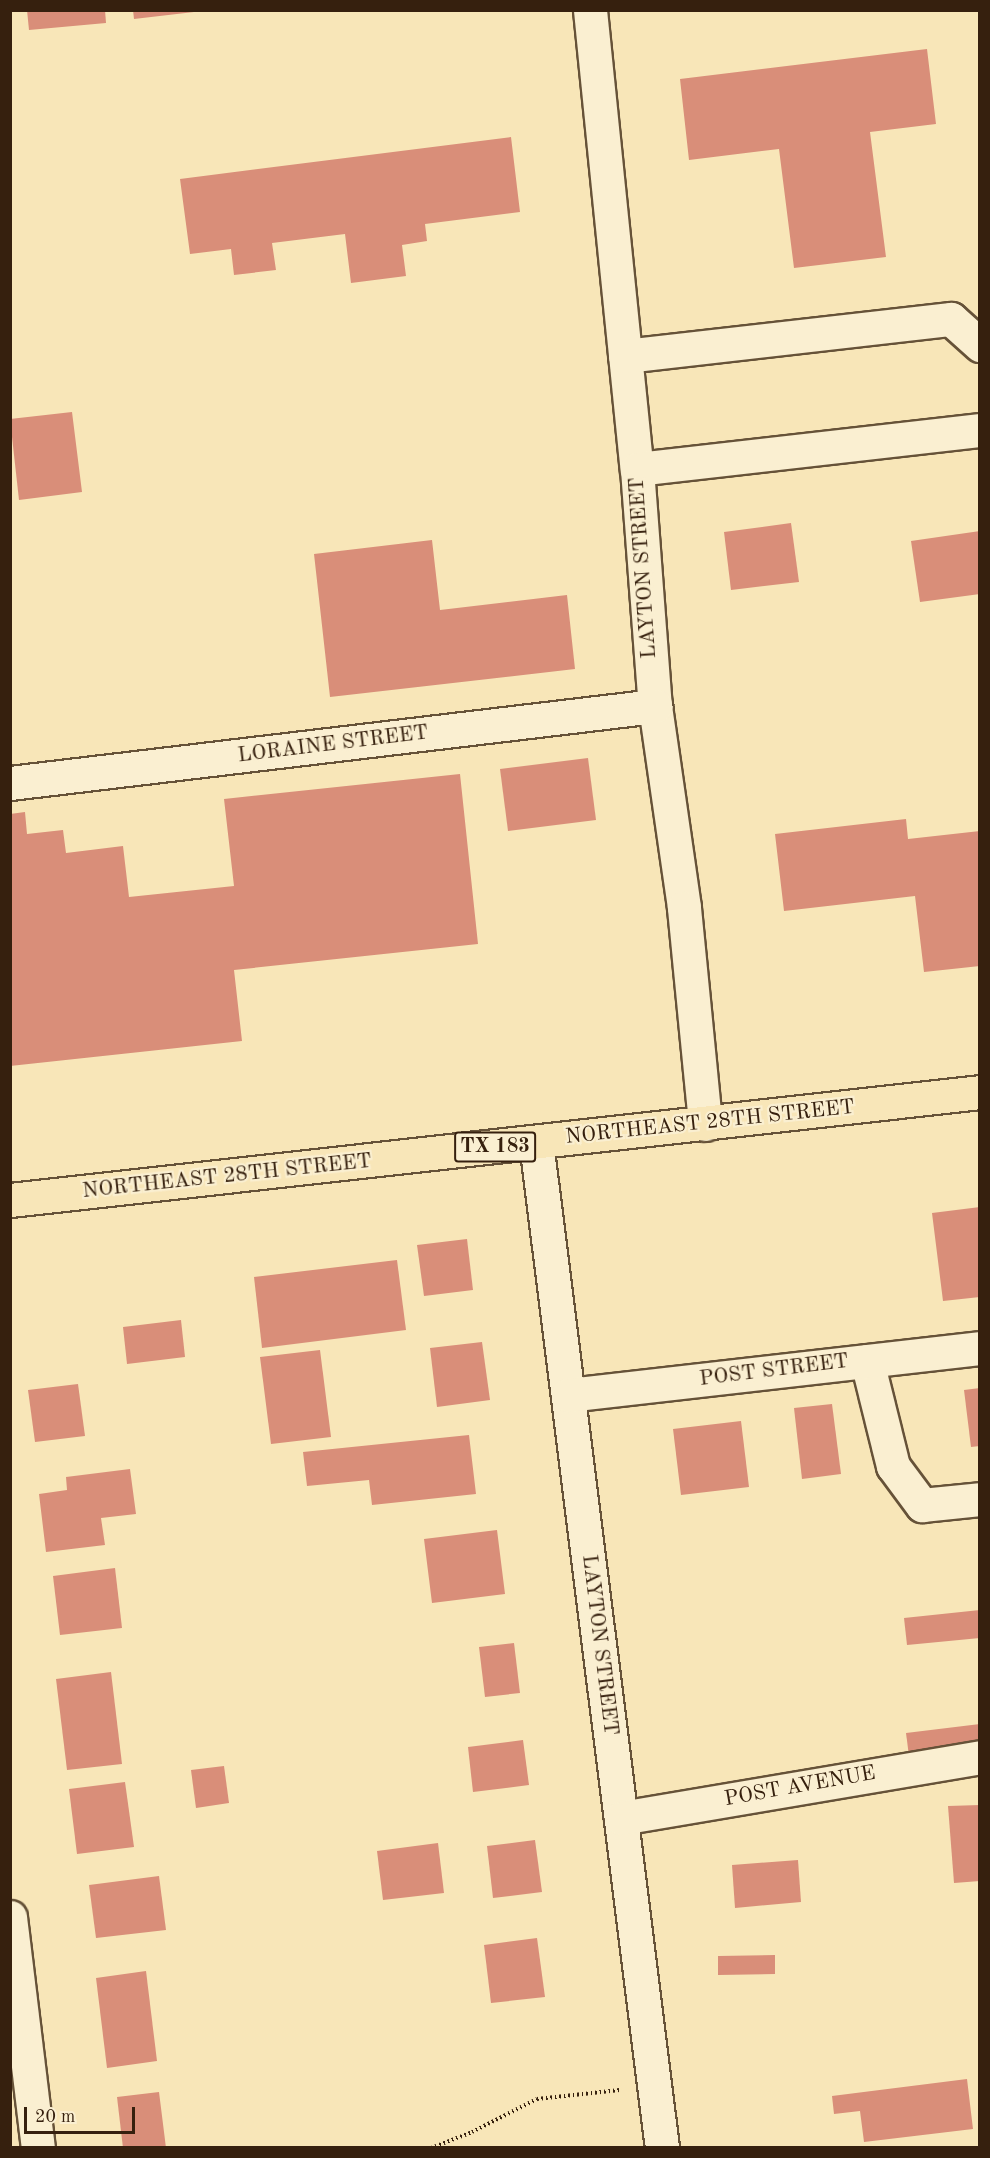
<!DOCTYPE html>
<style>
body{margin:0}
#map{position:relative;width:990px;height:2158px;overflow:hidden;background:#f8e6b8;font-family:"Old Standard TT",serif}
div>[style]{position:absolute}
.building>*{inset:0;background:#d98e79}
.path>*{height:4px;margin-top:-2px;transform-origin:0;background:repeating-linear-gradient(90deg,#36200e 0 1.5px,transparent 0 4.5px)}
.roads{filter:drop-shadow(2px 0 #665238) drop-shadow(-2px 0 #665238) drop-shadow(0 2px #665238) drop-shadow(0 -2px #665238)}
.minor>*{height:33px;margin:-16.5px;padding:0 16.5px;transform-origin:16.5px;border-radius:16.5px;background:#faefd1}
.major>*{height:33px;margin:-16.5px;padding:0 16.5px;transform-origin:16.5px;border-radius:16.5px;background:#f8e6b8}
span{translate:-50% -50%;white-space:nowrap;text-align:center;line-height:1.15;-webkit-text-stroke:4.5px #faefd1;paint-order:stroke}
.shield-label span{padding:2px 4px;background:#faefd1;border:2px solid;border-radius:4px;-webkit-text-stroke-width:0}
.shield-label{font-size:20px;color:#36200e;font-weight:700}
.street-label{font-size:21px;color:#36200e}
.frame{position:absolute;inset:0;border:12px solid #36200e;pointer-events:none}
.scale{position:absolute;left:24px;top:2107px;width:111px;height:27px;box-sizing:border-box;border:3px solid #36200e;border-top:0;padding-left:8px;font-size:18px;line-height:21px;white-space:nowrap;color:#36200e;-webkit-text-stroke:4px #faefd1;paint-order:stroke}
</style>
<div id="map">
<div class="building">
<div style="clip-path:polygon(27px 10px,105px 10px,106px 23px,29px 30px)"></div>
<div style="clip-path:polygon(133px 10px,194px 10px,194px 12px,134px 19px)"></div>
<div style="clip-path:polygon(927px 49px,936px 124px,870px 132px,886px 257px,794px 268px,779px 149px,689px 160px,680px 79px)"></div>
<div style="clip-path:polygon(511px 137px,520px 212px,425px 224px,427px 241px,402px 245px,406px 276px,351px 283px,345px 234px,272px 243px,276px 270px,234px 275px,231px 249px,190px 254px,180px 179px)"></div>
<div style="clip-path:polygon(72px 412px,82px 492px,19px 500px,10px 419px)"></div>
<div style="clip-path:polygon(791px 523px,799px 582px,731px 590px,724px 532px)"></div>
<div style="clip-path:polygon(980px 531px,980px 594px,920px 602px,911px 541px)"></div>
<div style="clip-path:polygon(432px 540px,440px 610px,567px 595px,575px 669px,330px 697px,314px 554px)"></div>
<div style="clip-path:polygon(588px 758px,596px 820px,508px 831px,500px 769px)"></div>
<div style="clip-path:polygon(460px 774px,478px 944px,234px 970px,242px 1041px,10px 1066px,10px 814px,25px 812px,27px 834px,63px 830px,66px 853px,123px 846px,129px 897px,234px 886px,224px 799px)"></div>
<div style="clip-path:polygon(906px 819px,908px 839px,980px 831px,980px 966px,924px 972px,915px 896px,784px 911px,775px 834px)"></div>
<div style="clip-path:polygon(980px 1207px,980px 1297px,943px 1301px,932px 1213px)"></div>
<div style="clip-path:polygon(467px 1239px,473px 1290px,424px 1296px,417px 1245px)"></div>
<div style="clip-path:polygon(397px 1260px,406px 1330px,262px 1348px,254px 1277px)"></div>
<div style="clip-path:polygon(181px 1320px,185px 1357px,127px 1364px,123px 1327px)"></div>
<div style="clip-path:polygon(482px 1342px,490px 1400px,437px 1407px,430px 1348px)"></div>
<div style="clip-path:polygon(320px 1350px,331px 1437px,271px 1444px,260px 1357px)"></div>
<div style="clip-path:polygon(78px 1384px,85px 1436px,35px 1442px,28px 1390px)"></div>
<div style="clip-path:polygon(980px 1388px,980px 1446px,971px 1447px,964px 1390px)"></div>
<div style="clip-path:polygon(832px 1404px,841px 1474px,802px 1479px,794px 1408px)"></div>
<div style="clip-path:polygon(741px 1421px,749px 1487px,681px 1495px,673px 1429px)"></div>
<div style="clip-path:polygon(469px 1435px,476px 1494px,372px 1505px,369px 1480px,307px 1486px,303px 1452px)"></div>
<div style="clip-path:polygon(130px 1469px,136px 1514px,101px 1518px,105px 1545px,46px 1552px,39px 1494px,67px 1490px,66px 1477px)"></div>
<div style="clip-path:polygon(497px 1530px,505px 1594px,432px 1603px,424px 1539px)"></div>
<div style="clip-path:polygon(115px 1568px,122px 1628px,60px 1635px,53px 1576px)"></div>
<div style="clip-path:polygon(980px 1610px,980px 1638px,907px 1645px,904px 1618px)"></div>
<div style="clip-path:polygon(514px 1643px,520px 1693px,485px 1697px,479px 1647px)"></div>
<div style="clip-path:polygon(111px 1672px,122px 1764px,67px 1770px,56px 1679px)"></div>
<div style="clip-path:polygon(980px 1724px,980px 1747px,909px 1756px,906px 1733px)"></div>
<div style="clip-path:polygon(523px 1740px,529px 1785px,473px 1792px,468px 1747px)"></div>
<div style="clip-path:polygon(224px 1766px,229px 1803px,196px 1808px,191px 1770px)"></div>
<div style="clip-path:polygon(125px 1782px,134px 1847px,77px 1854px,69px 1789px)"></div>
<div style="clip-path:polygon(980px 1805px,980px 1881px,954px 1883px,948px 1806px)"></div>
<div style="clip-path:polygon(535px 1840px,542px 1892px,493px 1898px,487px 1846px)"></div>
<div style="clip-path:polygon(438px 1843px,444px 1893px,383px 1900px,377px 1851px)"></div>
<div style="clip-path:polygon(798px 1860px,801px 1902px,735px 1908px,732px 1865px)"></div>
<div style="clip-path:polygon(159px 1876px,166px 1930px,96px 1938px,89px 1885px)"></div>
<div style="clip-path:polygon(537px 1938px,545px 1997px,491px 2003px,484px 1945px)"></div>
<div style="clip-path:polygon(775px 1955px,775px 1974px,718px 1975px,718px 1956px)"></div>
<div style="clip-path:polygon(146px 1971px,157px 2061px,107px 2068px,96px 1978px)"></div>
<div style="clip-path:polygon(967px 2079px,973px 2129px,864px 2142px,860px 2111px,834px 2114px,832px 2096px)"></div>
<div style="clip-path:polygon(159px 2092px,166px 2148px,123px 2148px,117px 2097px)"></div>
</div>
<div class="path">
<div style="left:431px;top:2148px;width:44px;rotate:-21.3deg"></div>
<div style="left:472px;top:2132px;width:73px;rotate:-26.9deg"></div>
<div style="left:537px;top:2099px;width:83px;rotate:-6.2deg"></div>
</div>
<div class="roads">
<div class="minor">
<div style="left:590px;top:10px;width:461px;rotate:84.2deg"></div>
<div style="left:637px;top:469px;width:238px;rotate:85.7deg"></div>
<div style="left:655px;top:706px;width:204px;rotate:81.8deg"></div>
<div style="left:684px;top:908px;width:217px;rotate:84.4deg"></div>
<div style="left:625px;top:356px;width:328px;rotate:-6.5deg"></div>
<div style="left:951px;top:319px;width:39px;rotate:42deg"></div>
<div style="left:637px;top:469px;width:345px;rotate:-6.5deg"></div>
<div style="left:10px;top:783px;width:650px;rotate:-6.81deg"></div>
<div style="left:536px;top:1142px;width:1014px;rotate:82.86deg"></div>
<div style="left:867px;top:1361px;width:108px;rotate:76.1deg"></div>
<div style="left:893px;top:1466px;width:49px;rotate:53.4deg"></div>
<div style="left:922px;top:1505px;width:58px;rotate:-5.9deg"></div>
<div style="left:568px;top:1395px;width:415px;rotate:-6.5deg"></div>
<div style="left:621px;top:1818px;width:364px;rotate:-9.6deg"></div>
<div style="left:10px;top:1917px;width:233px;rotate:83.1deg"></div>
</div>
<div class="major">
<div style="left:10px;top:1200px;width:976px;rotate:-6.35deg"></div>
</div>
</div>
<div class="shield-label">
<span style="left:495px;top:1147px">TX 183</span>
</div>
<div class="street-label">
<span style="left:644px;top:568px;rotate:-94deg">LAYTON STREET</span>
<span style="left:333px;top:745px;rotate:-7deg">LORAINE STREET</span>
<span style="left:710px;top:1123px;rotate:-6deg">NORTHEAST 28TH STREET</span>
<span style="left:227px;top:1177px;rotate:-6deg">NORTHEAST 28TH STREET</span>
<span style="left:774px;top:1371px;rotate:-7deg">POST STREET</span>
<span style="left:599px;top:1645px;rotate:83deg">LAYTON STREET</span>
<span style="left:800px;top:1787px;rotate:-10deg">POST AVENUE</span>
</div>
<div class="frame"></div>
<div class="scale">20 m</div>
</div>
